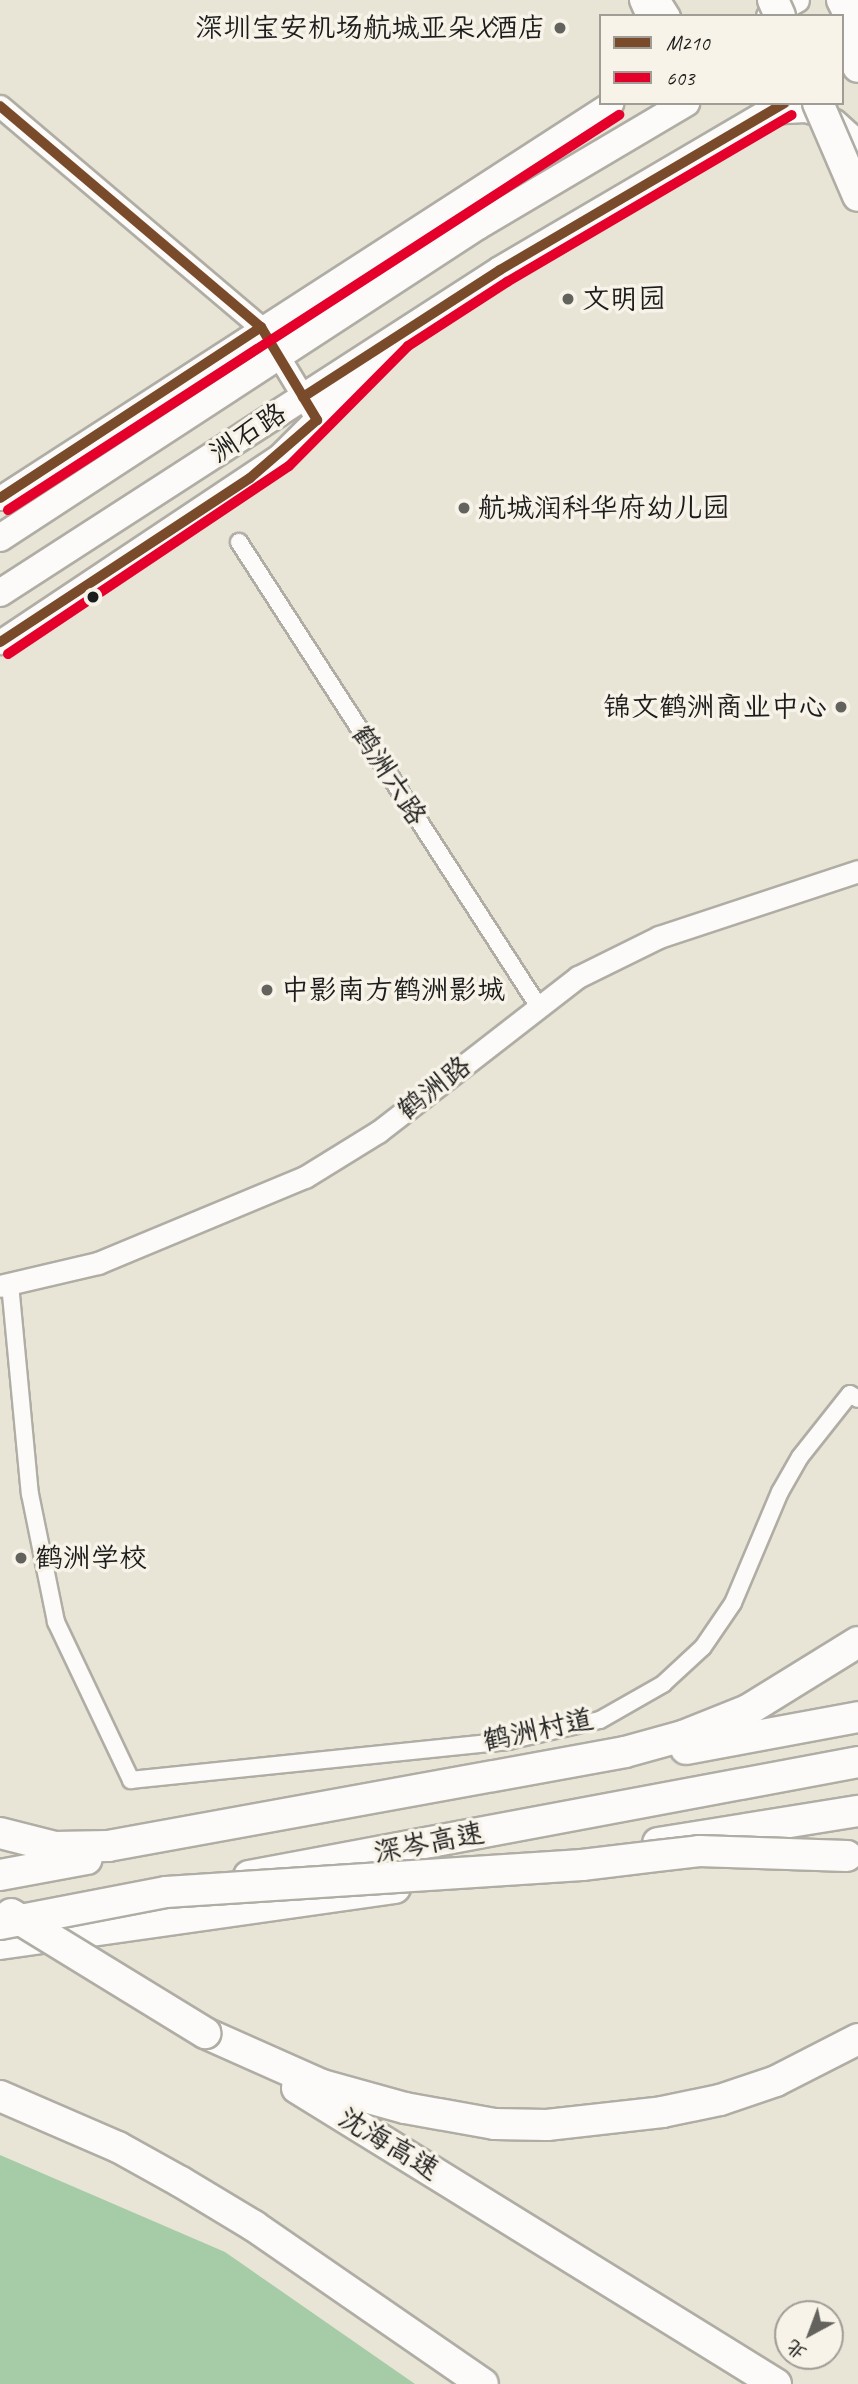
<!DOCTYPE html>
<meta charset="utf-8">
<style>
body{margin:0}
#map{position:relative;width:858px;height:2384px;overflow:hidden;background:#e8e5d7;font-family:Caveat,"LXGW WenKai TC",sans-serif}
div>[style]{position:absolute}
.forest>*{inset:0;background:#a5cca7}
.roads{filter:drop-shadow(2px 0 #afada4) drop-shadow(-2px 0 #afada4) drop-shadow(0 2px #afada4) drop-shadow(0 -2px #afada4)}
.minor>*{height:16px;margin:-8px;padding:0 8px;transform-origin:8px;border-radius:8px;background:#fcfbf9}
.tertiary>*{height:21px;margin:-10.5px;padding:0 10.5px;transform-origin:10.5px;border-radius:10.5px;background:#fcfbf9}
.secondary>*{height:23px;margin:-11.5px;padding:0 11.5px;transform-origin:11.5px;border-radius:11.5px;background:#fcfbf9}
.primary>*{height:26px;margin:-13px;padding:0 13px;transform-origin:13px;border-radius:13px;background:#fcfbf9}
.motorway>*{height:30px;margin:-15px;padding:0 15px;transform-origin:15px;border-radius:15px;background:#fcfbf9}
.bridges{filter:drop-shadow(2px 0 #afada4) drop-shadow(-2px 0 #afada4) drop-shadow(0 2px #afada4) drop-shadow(0 -2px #afada4)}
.motorway-bridge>*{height:30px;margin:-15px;padding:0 15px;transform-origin:15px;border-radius:15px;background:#fcfbf9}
.bus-1>*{height:10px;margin:-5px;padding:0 5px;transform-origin:5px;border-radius:5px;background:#7a4b2a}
.bus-2>*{height:10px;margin:-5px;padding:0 5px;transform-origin:5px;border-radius:5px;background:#e4002b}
.dots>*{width:19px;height:19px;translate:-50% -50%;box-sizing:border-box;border:4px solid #f7f3e8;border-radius:50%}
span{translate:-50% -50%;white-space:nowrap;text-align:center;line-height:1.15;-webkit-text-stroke:7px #f7f3e8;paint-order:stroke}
.poi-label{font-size:28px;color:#1c1c1c}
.right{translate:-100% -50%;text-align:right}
.left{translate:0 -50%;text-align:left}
.street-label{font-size:28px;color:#1c1c1c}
.legend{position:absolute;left:599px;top:14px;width:245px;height:91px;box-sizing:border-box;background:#f7f3e8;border:2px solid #9f9d96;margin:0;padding:9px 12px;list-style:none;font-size:21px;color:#1c1c1c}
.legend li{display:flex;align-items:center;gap:14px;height:35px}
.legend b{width:35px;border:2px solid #9f9d96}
.north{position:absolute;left:774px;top:2300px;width:70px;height:70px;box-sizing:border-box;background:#f7f3e8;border:2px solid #9f9d96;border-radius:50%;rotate:221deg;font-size:19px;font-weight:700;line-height:28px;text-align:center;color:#1c1c1c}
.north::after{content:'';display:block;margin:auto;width:24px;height:32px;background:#63625d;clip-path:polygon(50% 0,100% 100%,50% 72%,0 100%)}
</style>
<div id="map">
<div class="forest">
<div style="clip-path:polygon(0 2155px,225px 2252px,415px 2384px,0 2384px)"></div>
</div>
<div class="roads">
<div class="minor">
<div style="left:239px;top:542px;width:553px;rotate:57.17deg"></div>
<div style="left:10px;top:1284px;width:211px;rotate:84.6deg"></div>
<div style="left:30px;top:1494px;width:131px;rotate:78.5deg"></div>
<div style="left:56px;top:1622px;width:175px;rotate:64.6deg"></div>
<div style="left:131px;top:1780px;width:379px;rotate:-5.9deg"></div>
<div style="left:508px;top:1741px;width:94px;rotate:-12.9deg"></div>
<div style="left:600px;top:1720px;width:73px;rotate:-29.7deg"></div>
<div style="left:663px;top:1684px;width:54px;rotate:-42.8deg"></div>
<div style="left:703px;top:1647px;width:53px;rotate:-55.7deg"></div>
<div style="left:733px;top:1603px;width:121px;rotate:-67.1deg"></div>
<div style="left:780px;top:1492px;width:40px;rotate:-60.3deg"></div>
<div style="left:800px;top:1457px;width:80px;rotate:-51.6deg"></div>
<div style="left:850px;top:1394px;width:9px;rotate:32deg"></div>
</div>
<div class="tertiary">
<div style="left:640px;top:0;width:17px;rotate:66deg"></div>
<div style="left:659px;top:0;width:19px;rotate:58deg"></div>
<div style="left:0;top:106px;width:342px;rotate:40.3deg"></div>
<div style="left:261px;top:327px;width:109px;rotate:58.9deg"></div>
<div style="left:769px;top:113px;width:36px;rotate:-3deg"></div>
<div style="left:805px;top:111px;width:31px;rotate:17deg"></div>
<div style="left:835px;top:120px;width:31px;rotate:42deg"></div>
<div style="left:0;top:1286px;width:101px;rotate:-13.2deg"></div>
<div style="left:98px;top:1263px;width:224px;rotate:-22.6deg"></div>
<div style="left:305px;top:1177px;width:86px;rotate:-31.7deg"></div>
<div style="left:378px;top:1132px;width:253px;rotate:-37.8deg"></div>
<div style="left:578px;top:977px;width:90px;rotate:-26.3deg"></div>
<div style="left:659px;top:937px;width:210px;rotate:-18.3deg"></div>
</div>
<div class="secondary">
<div style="left:768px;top:16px;width:33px;rotate:-29deg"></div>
<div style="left:0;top:498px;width:728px;rotate:-32.88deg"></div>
<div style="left:0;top:642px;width:337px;rotate:-33.7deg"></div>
<div style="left:280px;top:455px;width:143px;rotate:-45deg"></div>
</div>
<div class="primary">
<div style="left:0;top:538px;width:571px;rotate:-33.13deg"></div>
<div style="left:478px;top:226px;width:242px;rotate:-30.6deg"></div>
<div style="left:0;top:593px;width:595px;rotate:-32.86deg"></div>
<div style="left:500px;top:270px;width:330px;rotate:-30.4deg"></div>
</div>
<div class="motorway">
<div style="left:686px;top:1749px;width:175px;rotate:-10.5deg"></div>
<div style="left:0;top:1833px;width:57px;rotate:14.3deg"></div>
<div style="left:55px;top:1847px;width:53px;rotate:-1.1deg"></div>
<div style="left:108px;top:1846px;width:525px;rotate:-10.3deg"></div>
<div style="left:625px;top:1752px;width:60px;rotate:-15.4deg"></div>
<div style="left:683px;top:1736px;width:70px;rotate:-21.8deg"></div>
<div style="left:748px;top:1710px;width:129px;rotate:-31.7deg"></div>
<div style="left:658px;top:1843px;width:203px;rotate:-9.1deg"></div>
<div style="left:0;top:1875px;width:88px;rotate:-10.4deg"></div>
<div style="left:249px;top:1876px;width:620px;rotate:-10.6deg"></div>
<div style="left:0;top:1944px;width:399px;rotate:-8.1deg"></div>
<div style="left:205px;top:2033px;width:128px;rotate:24deg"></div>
<div style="left:322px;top:2085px;width:86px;rotate:15.5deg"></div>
<div style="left:405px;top:2108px;width:91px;rotate:10.1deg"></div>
<div style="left:495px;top:2124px;width:52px;rotate:1.1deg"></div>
<div style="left:547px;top:2125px;width:116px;rotate:-6.4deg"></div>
<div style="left:662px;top:2112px;width:59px;rotate:-11.7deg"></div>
<div style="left:720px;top:2100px;width:59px;rotate:-18.7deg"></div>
<div style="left:776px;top:2081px;width:92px;rotate:-27.1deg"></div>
<div style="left:297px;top:2088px;width:563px;rotate:31.71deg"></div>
<div style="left:0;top:2096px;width:129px;rotate:23.4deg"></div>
<div style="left:118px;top:2147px;width:72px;rotate:29.1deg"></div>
<div style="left:181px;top:2182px;width:85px;rotate:31.1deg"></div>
<div style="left:254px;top:2226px;width:278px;rotate:34.6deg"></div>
</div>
</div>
<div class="bridges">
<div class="motorway-bridge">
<div style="left:773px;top:0;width:17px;rotate:66deg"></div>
<div style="left:842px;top:0;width:36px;rotate:63deg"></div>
<div style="left:842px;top:29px;width:41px;rotate:67.2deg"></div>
<div style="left:818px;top:103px;width:101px;rotate:66.7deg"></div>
<div style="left:11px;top:1914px;width:228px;rotate:31.5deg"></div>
<div style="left:0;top:1924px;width:169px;rotate:-10.9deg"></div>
<div style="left:166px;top:1892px;width:417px;rotate:-3.7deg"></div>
<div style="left:582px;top:1865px;width:118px;rotate:-6.8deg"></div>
<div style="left:699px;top:1851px;width:148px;rotate:1.9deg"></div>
</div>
</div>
<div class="bus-1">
<div style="left:0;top:106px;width:342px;rotate:40.3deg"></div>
<div style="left:261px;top:327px;width:109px;rotate:58.9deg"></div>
<div style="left:317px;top:420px;width:89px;rotate:139.1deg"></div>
<div style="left:250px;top:478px;width:299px;rotate:146.7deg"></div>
<div style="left:303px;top:397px;width:234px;rotate:-32.8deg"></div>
<div style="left:500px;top:270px;width:330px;rotate:-30.4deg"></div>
<div style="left:0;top:498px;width:312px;rotate:-33.2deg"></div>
</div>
<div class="bus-2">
<div style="left:8px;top:510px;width:728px;rotate:-32.88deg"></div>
<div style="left:8px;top:654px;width:338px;rotate:-33.8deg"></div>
<div style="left:289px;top:466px;width:169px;rotate:-45.2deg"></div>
<div style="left:408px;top:346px;width:118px;rotate:-32.9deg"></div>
<div style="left:507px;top:282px;width:330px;rotate:-30.4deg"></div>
</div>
<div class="dots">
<div style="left:560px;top:28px;background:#63625d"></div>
<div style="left:568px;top:299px;background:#63625d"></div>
<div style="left:464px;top:508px;background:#63625d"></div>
<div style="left:93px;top:597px;background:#1c1c1c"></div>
<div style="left:841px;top:707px;background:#63625d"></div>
<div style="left:267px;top:990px;background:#63625d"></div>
<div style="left:21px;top:1558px;background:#63625d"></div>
</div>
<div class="poi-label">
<span class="right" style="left:546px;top:28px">深圳宝安机场航城亚朵X酒店</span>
<span class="left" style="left:582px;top:299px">文明园</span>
<span class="left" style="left:478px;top:508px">航城润科华府幼儿园</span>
<span class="right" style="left:827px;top:707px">锦文鹤洲商业中心</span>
<span class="left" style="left:281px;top:990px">中影南方鹤洲影城</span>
<span class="left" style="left:35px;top:1558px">鹤洲学校</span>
</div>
<div class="street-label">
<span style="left:248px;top:433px;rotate:-33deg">洲石路</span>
<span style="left:389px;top:775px;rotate:57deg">鹤洲六路</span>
<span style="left:434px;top:1088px;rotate:-38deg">鹤洲路</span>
<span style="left:538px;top:1730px;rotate:-12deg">鹤洲村道</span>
<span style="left:429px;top:1843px;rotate:-11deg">深岑高速</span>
<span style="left:389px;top:2144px;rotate:31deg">沈海高速</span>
</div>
<ul class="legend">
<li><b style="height:9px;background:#7a4b2a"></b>M210</li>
<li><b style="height:9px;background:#e4002b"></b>603</li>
</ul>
<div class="north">北</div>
</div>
